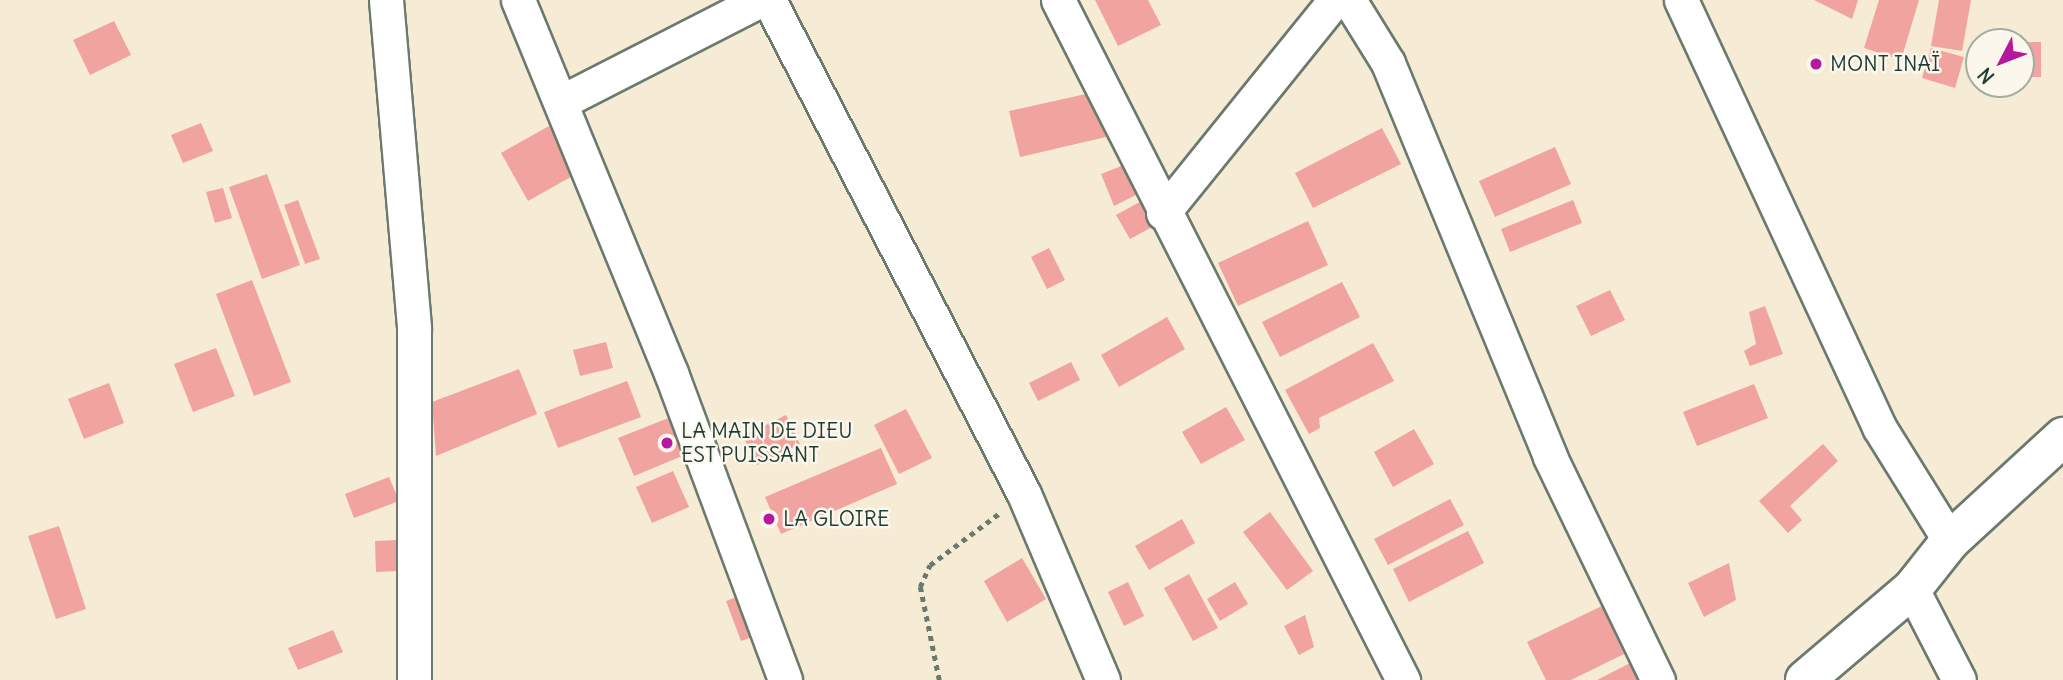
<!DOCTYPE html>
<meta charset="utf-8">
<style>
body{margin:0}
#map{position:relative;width:2063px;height:680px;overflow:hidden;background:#f6ebd5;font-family:Delius,sans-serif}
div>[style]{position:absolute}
.building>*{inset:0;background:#f1a3a0}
.path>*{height:4.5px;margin-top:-2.25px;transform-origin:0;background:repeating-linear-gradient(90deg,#6a7a6c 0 5px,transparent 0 10px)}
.roads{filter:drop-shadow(2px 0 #6a7a6c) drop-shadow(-2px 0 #6a7a6c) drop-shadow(0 2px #6a7a6c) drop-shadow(0 -2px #6a7a6c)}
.minor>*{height:33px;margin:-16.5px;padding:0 16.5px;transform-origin:16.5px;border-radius:16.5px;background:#fff}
.highway>*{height:38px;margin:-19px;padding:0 19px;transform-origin:19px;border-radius:19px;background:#fff}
.dots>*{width:19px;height:19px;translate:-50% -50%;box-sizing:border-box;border:4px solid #fbf7ec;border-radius:50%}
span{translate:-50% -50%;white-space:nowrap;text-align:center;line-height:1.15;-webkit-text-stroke:5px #fbf7ec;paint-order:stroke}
.poi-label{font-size:21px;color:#1f3d34}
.left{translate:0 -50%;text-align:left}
.north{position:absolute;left:1965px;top:28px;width:70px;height:70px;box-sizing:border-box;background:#fbf7ec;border:2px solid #a3ada2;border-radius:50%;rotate:228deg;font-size:19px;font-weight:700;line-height:28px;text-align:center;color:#1f3d34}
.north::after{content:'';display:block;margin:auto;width:24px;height:32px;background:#b5179e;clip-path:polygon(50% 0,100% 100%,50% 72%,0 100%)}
</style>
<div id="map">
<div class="building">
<div style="clip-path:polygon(1095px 0,1148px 0,1161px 25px,1118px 46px)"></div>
<div style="clip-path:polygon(1814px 0,1858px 0,1852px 19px)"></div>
<div style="clip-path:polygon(1879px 0,1919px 0,1901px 60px,1864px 48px)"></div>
<div style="clip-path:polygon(1939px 0,1971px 0,1962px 51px,1931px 46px)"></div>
<div style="clip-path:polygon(114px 21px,131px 55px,90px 75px,73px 40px)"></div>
<div style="clip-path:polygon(2021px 42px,2041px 42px,2041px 77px,2021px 77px)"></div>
<div style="clip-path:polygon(1931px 48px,1964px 57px,1955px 88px,1922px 78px)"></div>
<div style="clip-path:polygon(1095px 92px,1106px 137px,1020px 157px,1009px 111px)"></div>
<div style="clip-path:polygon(201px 123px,213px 151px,183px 163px,171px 135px)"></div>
<div style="clip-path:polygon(549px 126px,576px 174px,528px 201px,501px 153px)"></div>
<div style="clip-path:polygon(1382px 128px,1401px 164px,1313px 208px,1295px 173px)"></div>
<div style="clip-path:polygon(1555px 147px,1571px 184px,1495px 217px,1479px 181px)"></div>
<div style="clip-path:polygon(1134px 161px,1146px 190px,1114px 206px,1101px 174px)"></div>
<div style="clip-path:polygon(267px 174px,300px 265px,262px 279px,229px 187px)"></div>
<div style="clip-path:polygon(223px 188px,232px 218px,215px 223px,206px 192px)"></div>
<div style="clip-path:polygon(1149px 197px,1163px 221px,1130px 239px,1116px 215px)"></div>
<div style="clip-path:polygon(298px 200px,320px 259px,305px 264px,284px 205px)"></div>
<div style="clip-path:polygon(1573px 200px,1582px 223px,1510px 252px,1501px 229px)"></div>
<div style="clip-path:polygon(1308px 221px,1328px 265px,1238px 306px,1218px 263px)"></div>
<div style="clip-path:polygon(1049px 248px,1065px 280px,1047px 289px,1031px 257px)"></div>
<div style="clip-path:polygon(252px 280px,291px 382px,254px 396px,216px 294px)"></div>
<div style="clip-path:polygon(1342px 282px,1360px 317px,1280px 357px,1262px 322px)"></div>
<div style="clip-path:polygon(1610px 290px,1625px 320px,1591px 336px,1576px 306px)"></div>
<div style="clip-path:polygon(1765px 306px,1783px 354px,1750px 366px,1744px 351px,1756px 344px,1749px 312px)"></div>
<div style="clip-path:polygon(1167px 317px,1185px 349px,1119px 387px,1101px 355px)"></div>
<div style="clip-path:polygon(606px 342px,613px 368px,580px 376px,573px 350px)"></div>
<div style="clip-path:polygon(1373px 343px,1394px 381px,1319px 418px,1320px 428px,1309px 434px,1285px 390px)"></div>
<div style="clip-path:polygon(216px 348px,235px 396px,193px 412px,174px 364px)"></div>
<div style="clip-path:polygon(1071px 362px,1080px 380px,1038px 401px,1029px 383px)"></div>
<div style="clip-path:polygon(519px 369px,537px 414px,436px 456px,432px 402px)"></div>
<div style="clip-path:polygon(627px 381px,641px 417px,558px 448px,544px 412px)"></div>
<div style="clip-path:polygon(109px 383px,124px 423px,84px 439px,68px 399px)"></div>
<div style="clip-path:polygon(1754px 384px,1768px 418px,1697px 446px,1683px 412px)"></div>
<div style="clip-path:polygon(1226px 407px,1245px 440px,1201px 464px,1182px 432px)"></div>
<div style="clip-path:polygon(906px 409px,932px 458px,899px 474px,874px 425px)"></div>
<div style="clip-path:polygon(786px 415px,800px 444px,757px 465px,743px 436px)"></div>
<div style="clip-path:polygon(671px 417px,687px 454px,634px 476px,618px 438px)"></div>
<div style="clip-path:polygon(1414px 429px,1434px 464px,1393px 487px,1374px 452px)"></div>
<div style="clip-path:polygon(1823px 444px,1838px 461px,1790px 506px,1802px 520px,1788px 533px,1759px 501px)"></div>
<div style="clip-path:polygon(881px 448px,897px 484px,781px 534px,765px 497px)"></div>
<div style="clip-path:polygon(673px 471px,689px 507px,652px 523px,636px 487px)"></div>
<div style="clip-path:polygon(389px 477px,399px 501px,354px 518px,345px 494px)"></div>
<div style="clip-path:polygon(1450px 499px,1464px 525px,1388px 565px,1374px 539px)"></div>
<div style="clip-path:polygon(1270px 512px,1313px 571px,1287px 590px,1243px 532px)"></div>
<div style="clip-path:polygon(1182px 519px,1195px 543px,1149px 570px,1135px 546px)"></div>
<div style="clip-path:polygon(59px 526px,86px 609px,56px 619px,28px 536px)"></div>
<div style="clip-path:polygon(1468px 531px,1484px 563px,1409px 602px,1393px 569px)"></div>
<div style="clip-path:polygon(397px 540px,398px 571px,376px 572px,375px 541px)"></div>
<div style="clip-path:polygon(1022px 558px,1046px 599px,1007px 622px,984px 581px)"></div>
<div style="clip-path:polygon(1729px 563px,1736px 600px,1704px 617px,1688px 583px)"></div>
<div style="clip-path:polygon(1189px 574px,1218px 628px,1193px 641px,1164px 588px)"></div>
<div style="clip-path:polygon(1128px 582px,1144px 616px,1124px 626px,1108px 592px)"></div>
<div style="clip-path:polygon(1235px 582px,1248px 604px,1220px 621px,1207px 599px)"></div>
<div style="clip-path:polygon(756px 590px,771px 630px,741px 641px,726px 601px)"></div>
<div style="clip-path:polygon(1602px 606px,1624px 654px,1571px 680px,1546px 680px,1527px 642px)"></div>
<div style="clip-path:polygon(1305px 615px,1314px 647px,1299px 655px,1284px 626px)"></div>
<div style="clip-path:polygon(333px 630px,343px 652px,298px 670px,288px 648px)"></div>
<div style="clip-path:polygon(1640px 658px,1648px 680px,1597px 680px)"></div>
</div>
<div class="path">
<div style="left:939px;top:680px;width:95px;rotate:-101.5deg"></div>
<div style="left:920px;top:587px;width:24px;rotate:-66deg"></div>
<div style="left:930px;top:565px;width:89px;rotate:-36.7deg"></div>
</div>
<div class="roads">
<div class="minor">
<div style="left:386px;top:0;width:330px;rotate:85.1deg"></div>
<div style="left:414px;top:329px;width:351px;rotate:90deg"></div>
<div style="left:518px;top:0;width:403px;rotate:67.7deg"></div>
<div style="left:671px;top:373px;width:327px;rotate:69.6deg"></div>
<div style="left:769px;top:0;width:556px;rotate:62.7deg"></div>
<div style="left:1024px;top:494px;width:202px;rotate:67deg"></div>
<div style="left:1058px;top:0;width:763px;rotate:63.1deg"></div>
<div style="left:1349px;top:0;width:74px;rotate:58.2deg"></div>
<div style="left:1388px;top:63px;width:426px;rotate:67.6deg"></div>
<div style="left:1550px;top:457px;width:248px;rotate:64.2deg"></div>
<div style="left:1681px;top:0;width:471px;rotate:65.1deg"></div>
<div style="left:1879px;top:427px;width:134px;rotate:58.1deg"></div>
<div style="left:561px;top:102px;width:224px;rotate:-27.1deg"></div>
<div style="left:1163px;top:213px;width:274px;rotate:-51.1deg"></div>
<div style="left:1912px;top:589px;width:102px;rotate:62.7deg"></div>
</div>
<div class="highway">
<div style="left:1805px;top:680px;width:140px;rotate:-40.4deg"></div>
<div style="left:1912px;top:589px;width:61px;rotate:-51.6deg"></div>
<div style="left:1950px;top:541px;width:154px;rotate:-42.6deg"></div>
</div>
</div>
<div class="dots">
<div style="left:1816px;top:64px;background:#b5179e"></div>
<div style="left:667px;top:443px;background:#b5179e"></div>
<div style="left:769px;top:519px;background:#b5179e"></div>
</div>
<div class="poi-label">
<span class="left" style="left:1830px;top:64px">MONT INAÏ</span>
<span class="left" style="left:681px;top:443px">LA MAIN DE DIEU<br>EST PUISSANT</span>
<span class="left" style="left:783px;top:519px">LA GLOIRE</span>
</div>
<div class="north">N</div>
</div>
